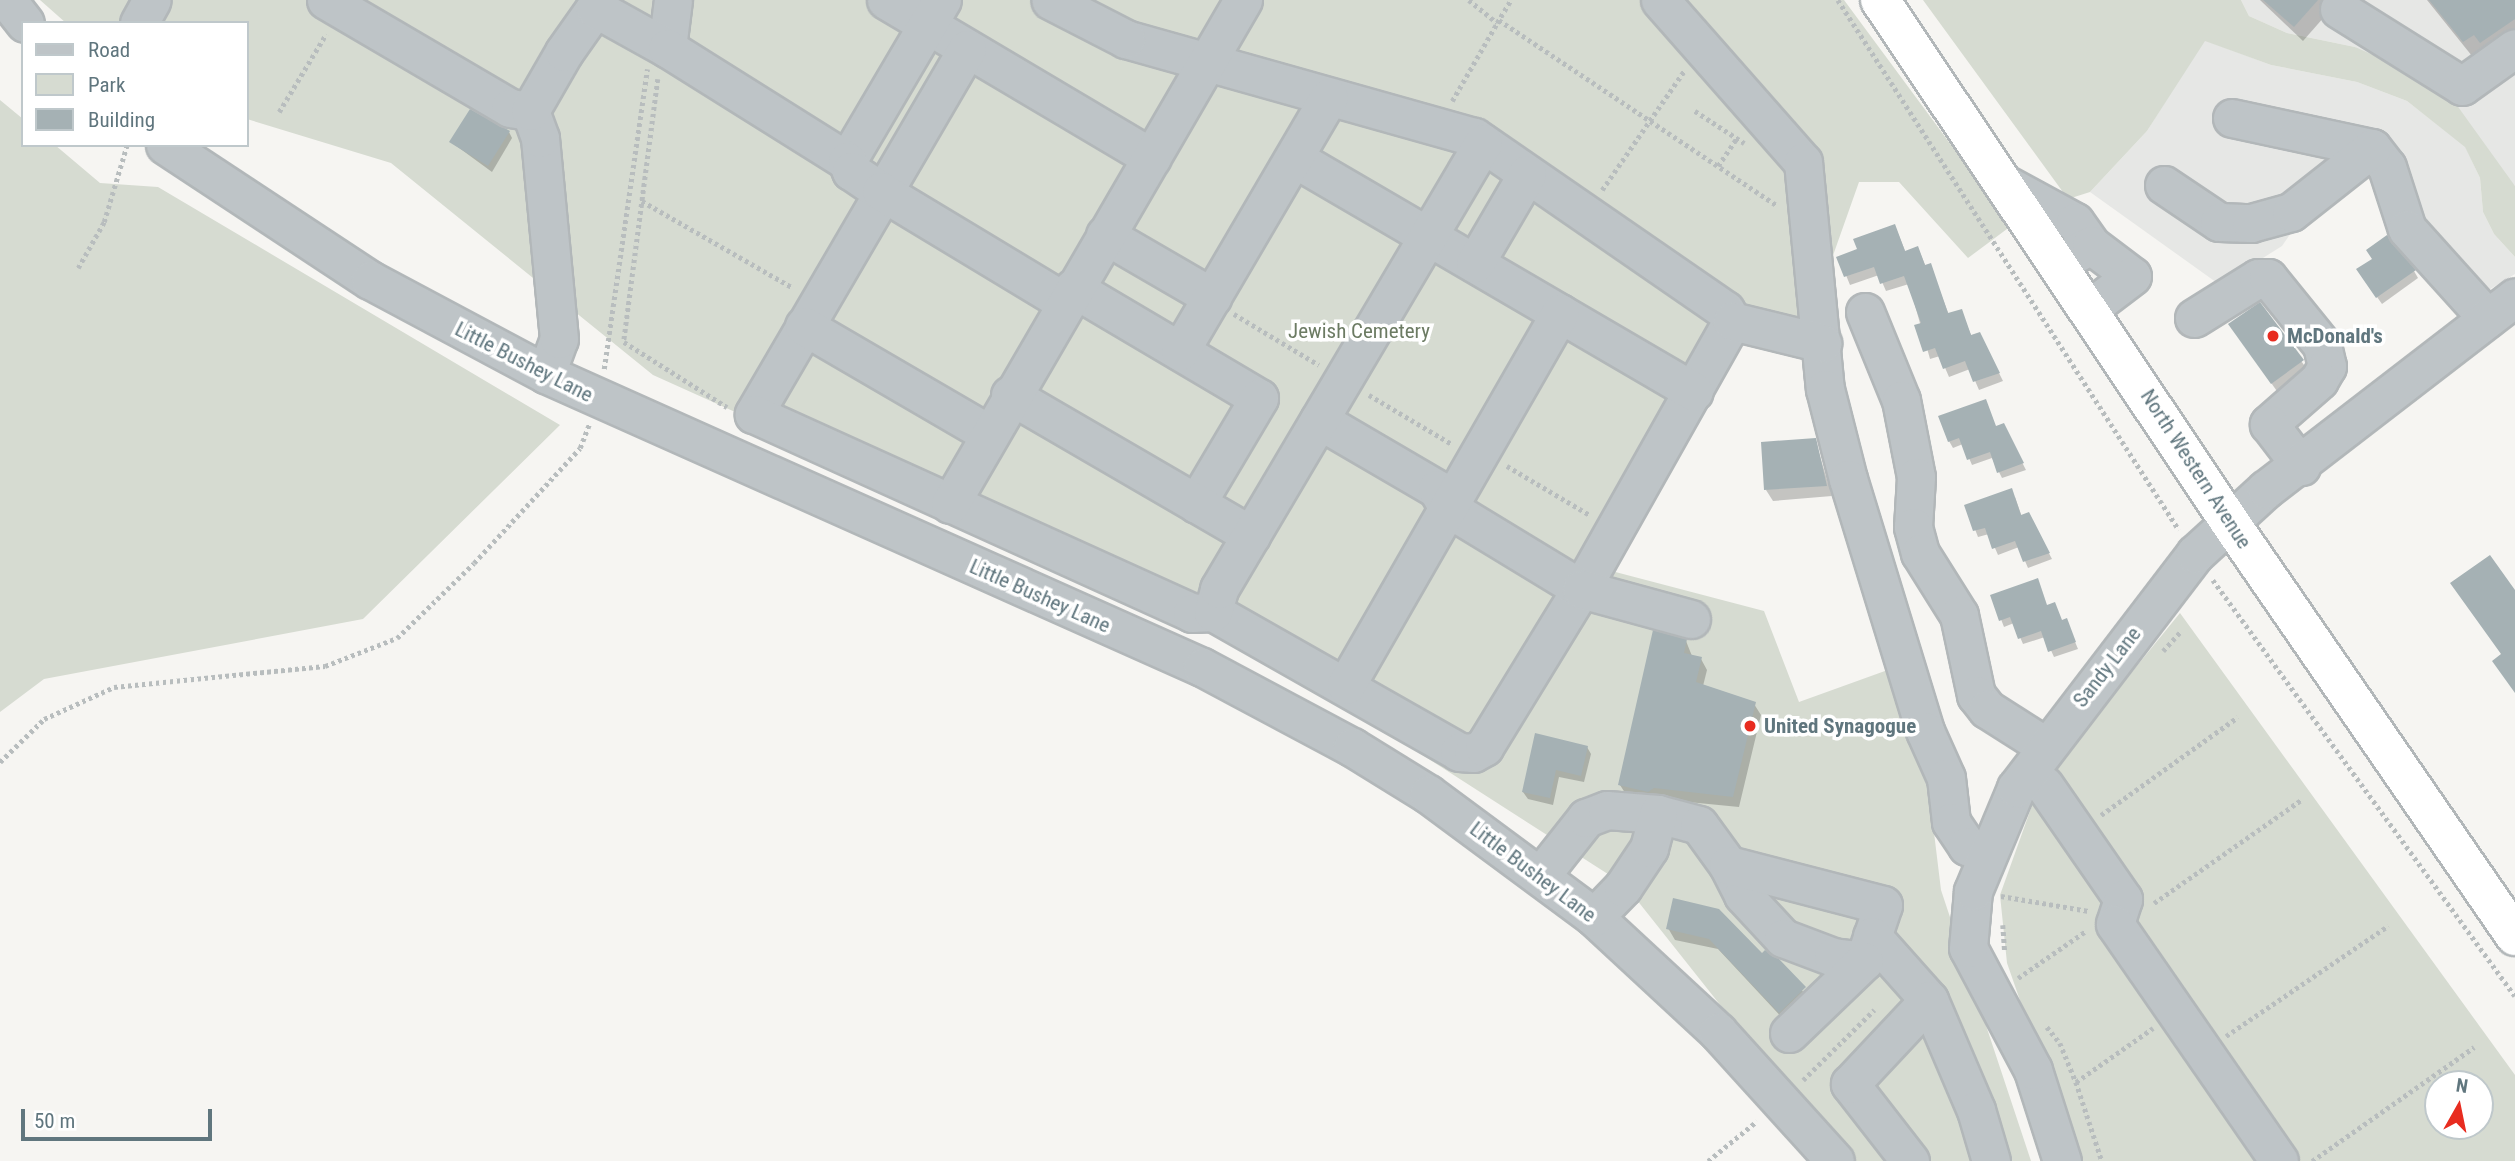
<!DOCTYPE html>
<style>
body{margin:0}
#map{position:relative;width:2515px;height:1161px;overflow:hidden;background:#f6f5f2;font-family:"Roboto Condensed",sans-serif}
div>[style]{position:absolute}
.built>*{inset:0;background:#e6e7e5}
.green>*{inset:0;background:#d6dbd1}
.shadow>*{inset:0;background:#0003}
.building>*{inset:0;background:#a5b1b4}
.path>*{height:4.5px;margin-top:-2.25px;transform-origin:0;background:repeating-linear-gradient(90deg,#b8bdbe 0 3.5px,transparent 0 7px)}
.roads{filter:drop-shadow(2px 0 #b2b7b9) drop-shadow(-2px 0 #b2b7b9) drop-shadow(0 2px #b2b7b9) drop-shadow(0 -2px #b2b7b9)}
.minor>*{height:37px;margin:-18.5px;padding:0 18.5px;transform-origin:18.5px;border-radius:18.5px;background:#bec4c7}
.highway>*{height:38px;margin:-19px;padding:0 19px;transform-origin:19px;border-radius:19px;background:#fff}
.dots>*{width:19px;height:19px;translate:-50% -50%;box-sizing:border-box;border:4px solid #fff;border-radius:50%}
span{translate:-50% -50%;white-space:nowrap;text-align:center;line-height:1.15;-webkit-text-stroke:7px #fff;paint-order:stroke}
.park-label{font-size:21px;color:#6c7b63}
.poi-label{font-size:21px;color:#60767e;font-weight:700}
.left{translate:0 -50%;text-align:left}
.street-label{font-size:21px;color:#60767e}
.legend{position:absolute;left:21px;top:21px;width:228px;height:126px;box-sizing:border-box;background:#fff;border:2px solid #bfc8cb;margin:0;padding:9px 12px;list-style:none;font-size:21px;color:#60767e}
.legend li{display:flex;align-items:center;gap:14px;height:35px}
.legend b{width:35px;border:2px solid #bfc8cb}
.north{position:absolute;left:2424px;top:1070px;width:70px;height:70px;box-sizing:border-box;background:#fff;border:2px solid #bfc8cb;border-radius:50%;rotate:9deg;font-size:19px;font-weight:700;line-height:28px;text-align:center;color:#60767e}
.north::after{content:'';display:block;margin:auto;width:24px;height:32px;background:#e82c20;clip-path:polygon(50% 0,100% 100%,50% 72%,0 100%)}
.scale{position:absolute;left:21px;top:1109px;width:191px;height:32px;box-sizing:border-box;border:4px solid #60767e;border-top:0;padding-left:9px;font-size:21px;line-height:24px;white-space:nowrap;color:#60767e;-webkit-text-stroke:5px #fff;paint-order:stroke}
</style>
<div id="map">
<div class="built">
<div style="clip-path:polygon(2241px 0,2515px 0,2515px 186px,2355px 47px,2287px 33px,2249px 16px)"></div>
<div style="clip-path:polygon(2204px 40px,2271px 65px,2357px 82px,2407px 101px,2465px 146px,2480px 178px,2483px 212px,2494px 234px,2515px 257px,2515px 274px,2464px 305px,2417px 251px,2363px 167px,2302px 217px,2282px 246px,2220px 285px,2090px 192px,2147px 131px)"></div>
</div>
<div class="green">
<div style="clip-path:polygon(40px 0,1844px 0,2011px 226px,1968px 258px,1899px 182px,1859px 182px,1807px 329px,1751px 311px,1604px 569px,1764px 611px,1799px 702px,1896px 667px,1926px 767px,1941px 890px,2031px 1161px,1844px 1161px,1625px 885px,1248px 643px,653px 375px,391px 163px,247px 119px,247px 23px,66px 23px)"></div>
<div style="clip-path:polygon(1923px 0,2241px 0,2249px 16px,2287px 33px,2355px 47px,2414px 73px,2456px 104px,2515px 186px,2515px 257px,2494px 234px,2483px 212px,2480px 178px,2465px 147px,2407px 101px,2357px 82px,2271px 65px,2205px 41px,2147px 131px,2090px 192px,2068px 199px)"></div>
<div style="clip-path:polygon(0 100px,23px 119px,23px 145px,55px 145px,100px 183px,158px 187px,560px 425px,363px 619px,44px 679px,0 712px)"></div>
<div style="clip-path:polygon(evenodd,2180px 613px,2515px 1075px,2515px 1161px,2076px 1161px,2007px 963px,2000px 895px,2039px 786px,2180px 613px,2438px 1084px,2480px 1084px,2480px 1126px,2438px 1126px,2438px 1084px)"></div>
</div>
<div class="shadow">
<div style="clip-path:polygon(2260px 0,2339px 0,2303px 41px)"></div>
<div style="clip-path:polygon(2427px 0,2515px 0,2515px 40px,2472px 56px)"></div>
<div style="clip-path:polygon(509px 132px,512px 138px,492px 172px,451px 142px)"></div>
<div style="clip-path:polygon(1895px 226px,1906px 253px,1918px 248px,1926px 267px,1930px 265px,1949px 315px,1961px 311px,1972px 337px,1984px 343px,2003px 381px,1979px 390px,1970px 369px,1949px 377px,1940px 356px,1930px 359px,1909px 284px,1886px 291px,1879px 275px,1850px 285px,1839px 258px,1859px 251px)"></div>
<div style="clip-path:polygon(2373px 259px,2414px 271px,2418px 278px,2382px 304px,2363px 277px)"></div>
<div style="clip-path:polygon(2260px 304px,2309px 372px,2279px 394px,2230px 325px)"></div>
<div style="clip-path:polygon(1986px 401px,1996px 428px,2003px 425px,2026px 470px,2002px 478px,1992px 458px,1972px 465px,1963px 444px,1953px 448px,1949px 441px)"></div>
<div style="clip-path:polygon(1815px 440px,1832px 496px,1773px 501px,1766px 490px)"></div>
<div style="clip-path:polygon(2015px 497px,2022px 517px,2032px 521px,2052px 559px,2028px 568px,2019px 547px,1998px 555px,1989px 534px,1978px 537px,1966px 506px)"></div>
<div style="clip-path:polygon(1992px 596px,2048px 607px,2062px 621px,2066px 620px,2078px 649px,2054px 657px,2045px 637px,2023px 644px,2014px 623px,2004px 627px)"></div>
<div style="clip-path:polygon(1686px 641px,1692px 656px,1701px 659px,1707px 670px,1703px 686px,1754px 704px,1761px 715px,1739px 807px,1627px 796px,1620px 785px)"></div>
<div style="clip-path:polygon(1587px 747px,1591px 754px,1584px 782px,1559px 777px,1553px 805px,1528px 799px,1523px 792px)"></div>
<div style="clip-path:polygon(1674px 900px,1762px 955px,1765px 952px,1811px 1000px,1787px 1023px,1718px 949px,1675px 940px,1668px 928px)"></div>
</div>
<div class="building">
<div style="clip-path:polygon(2263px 0,2318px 0,2294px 27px)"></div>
<div style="clip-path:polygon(2429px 0,2515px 0,2515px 19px,2480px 43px,2474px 35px,2463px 42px)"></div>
<div style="clip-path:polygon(470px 109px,510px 131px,488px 166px,449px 142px)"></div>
<div style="clip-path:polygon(1895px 224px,1905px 251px,1918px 246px,1925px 265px,1931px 263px,1948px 313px,1962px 309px,1971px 335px,1980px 332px,2000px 373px,1973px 382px,1965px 361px,1943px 369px,1935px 348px,1923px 352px,1914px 325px,1921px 323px,1904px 276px,1880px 284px,1874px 267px,1844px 277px,1836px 257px,1857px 249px,1853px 239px)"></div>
<div style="clip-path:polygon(2387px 235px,2416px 270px,2376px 298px,2356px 269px,2372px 259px,2366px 250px)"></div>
<div style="clip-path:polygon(2260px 302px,2304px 360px,2271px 384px,2228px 324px)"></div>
<div style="clip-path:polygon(1986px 399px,1996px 426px,2004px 423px,2024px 463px,1997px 473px,1990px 452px,1967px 460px,1959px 438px,1948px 442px,1938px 416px)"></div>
<div style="clip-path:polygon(1816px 438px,1827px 486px,1764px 490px,1761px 442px)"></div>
<div style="clip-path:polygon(2012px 488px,2021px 515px,2029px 512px,2050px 553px,2023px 562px,2015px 541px,1992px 549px,1985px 528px,1973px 531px,1964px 505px)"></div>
<div style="clip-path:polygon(2490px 555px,2515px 590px,2515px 693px,2492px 661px,2501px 654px,2450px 583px)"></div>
<div style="clip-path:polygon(2038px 578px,2047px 605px,2055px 602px,2062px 620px,2067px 618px,2076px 642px,2048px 652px,2041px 631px,2018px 639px,2010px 617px,1999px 621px,1990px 595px)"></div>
<div style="clip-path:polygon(1653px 630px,1687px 639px,1684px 653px,1702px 657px,1696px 682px,1756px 702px,1733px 797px,1654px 788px,1648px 792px,1618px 785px)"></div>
<div style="clip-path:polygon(1535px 733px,1588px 746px,1581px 776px,1556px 770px,1550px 798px,1522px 792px)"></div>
<div style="clip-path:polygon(1673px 898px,1719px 909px,1762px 953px,1765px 950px,1779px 959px,1806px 987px,1779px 1013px,1709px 939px,1666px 929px)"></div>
</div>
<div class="path">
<div style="left:1469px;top:0;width:36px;rotate:39deg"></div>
<div style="left:1497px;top:23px;width:27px;rotate:-59deg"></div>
<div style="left:1838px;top:0;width:630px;rotate:57.24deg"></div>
<div style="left:1499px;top:20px;width:335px;rotate:33.7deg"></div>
<div style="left:658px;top:79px;width:265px;rotate:97.4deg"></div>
<div style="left:624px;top:342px;width:122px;rotate:32.3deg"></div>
<div style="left:1452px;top:101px;width:90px;rotate:-60deg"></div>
<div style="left:1695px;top:111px;width:59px;rotate:33.1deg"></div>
<div style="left:279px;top:112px;width:91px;rotate:-58.9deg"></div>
<div style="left:1718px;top:166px;width:34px;rotate:-56deg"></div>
<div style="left:1602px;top:190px;width:145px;rotate:-55.4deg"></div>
<div style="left:642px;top:201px;width:174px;rotate:29.9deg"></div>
<div style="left:78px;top:268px;width:53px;rotate:-60.5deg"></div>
<div style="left:104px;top:222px;width:80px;rotate:-73.4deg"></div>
<div style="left:1234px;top:314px;width:99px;rotate:31deg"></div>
<div style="left:604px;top:369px;width:303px;rotate:-81.8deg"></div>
<div style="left:1369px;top:395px;width:96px;rotate:30.6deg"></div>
<div style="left:1507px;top:466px;width:96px;rotate:30.6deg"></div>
<div style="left:2213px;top:580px;width:514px;rotate:54.02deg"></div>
<div style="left:2163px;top:651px;width:27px;rotate:-48deg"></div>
<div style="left:0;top:762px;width:62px;rotate:-44.3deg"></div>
<div style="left:44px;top:719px;width:77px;rotate:-24.6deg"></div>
<div style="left:114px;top:687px;width:212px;rotate:-5.7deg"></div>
<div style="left:325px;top:666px;width:77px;rotate:-21.3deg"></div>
<div style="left:397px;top:638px;width:107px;rotate:-44.2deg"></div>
<div style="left:474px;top:563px;width:156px;rotate:-47.3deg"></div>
<div style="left:580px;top:448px;width:26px;rotate:-69deg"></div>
<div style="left:2101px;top:815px;width:168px;rotate:-35.6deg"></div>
<div style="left:2001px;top:896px;width:89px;rotate:9.7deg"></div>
<div style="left:2154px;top:903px;width:179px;rotate:-35deg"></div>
<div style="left:2003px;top:925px;width:26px;rotate:86deg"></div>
<div style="left:2018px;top:978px;width:83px;rotate:-34.7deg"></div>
<div style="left:2047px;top:1027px;width:21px;rotate:51deg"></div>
<div style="left:2060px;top:1043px;width:42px;rotate:67.7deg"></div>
<div style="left:2076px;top:1082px;width:83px;rotate:71.8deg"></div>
<div style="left:2226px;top:1036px;width:196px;rotate:-34.2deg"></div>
<div style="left:1803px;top:1080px;width:100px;rotate:-44.6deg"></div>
<div style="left:2076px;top:1082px;width:94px;rotate:-35deg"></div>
<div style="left:1708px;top:1161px;width:63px;rotate:-39.2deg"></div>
<div style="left:2312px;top:1161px;width:198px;rotate:-35.1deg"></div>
</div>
<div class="roads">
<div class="minor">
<div style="left:7px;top:0;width:29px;rotate:52deg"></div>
<div style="left:326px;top:0;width:213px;rotate:30.4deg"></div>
<div style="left:510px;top:108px;width:20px;rotate:9deg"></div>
<div style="left:886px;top:0;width:309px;rotate:30.7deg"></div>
<div style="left:1660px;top:0;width:216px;rotate:48.6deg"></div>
<div style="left:1803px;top:162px;width:228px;rotate:84.5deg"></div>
<div style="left:1825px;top:389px;width:93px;rotate:75.7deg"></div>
<div style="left:1848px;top:479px;width:264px;rotate:73deg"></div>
<div style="left:1925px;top:731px;width:51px;rotate:65.9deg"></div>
<div style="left:1946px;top:778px;width:44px;rotate:83.5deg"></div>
<div style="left:1951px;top:822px;width:29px;rotate:56deg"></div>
<div style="left:1967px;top:846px;width:20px;rotate:24deg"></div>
<div style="left:2339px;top:9px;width:145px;rotate:32deg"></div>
<div style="left:2462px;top:86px;width:65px;rotate:-35.6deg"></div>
<div style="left:139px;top:23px;width:26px;rotate:-61deg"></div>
<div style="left:667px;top:48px;width:48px;rotate:-82.9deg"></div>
<div style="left:967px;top:49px;width:423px;rotate:120.3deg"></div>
<div style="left:754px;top:414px;width:481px;rotate:24.4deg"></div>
<div style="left:1192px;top:613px;width:21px;rotate:-3deg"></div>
<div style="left:1213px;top:612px;width:283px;rotate:29.6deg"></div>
<div style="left:1459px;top:752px;width:14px;rotate:4deg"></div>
<div style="left:1473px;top:753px;width:13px;rotate:-29deg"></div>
<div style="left:1484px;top:747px;width:185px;rotate:-58.5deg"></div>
<div style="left:1581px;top:589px;width:308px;rotate:-60.6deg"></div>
<div style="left:1732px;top:321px;width:13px;rotate:-122deg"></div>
<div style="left:1725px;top:310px;width:305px;rotate:-145.4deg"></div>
<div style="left:1474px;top:137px;width:362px;rotate:-164.3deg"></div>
<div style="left:1126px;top:39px;width:85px;rotate:-152.8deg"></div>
<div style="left:2232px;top:118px;width:143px;rotate:12.1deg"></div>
<div style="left:2372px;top:148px;width:24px;rotate:52deg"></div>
<div style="left:2387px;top:167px;width:65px;rotate:72.1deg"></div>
<div style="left:2407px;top:229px;width:120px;rotate:48deg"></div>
<div style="left:165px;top:145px;width:245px;rotate:33.4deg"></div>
<div style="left:370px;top:280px;width:200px;rotate:28.1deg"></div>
<div style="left:546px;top:374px;width:718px;rotate:24.07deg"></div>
<div style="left:1202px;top:667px;width:170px;rotate:28.1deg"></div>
<div style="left:1352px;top:747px;width:89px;rotate:31.7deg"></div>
<div style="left:1428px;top:794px;width:207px;rotate:36.5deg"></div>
<div style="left:1594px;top:917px;width:169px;rotate:42.8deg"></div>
<div style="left:1718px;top:1032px;width:174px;rotate:47.8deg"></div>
<div style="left:1294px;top:158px;width:463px;rotate:30.3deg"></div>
<div style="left:847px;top:161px;width:187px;rotate:-59.5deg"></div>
<div style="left:2007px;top:185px;width:77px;rotate:28.6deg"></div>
<div style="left:2075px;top:222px;width:28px;rotate:55deg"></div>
<div style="left:2164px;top:185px;width:66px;rotate:33.9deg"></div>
<div style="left:2219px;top:222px;width:32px;rotate:2deg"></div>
<div style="left:2251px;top:223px;width:41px;rotate:-15.4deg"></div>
<div style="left:2291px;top:212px;width:103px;rotate:-38.3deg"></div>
<div style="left:1105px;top:235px;width:124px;rotate:30.1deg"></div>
<div style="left:2060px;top:262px;width:35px;rotate:-29deg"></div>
<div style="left:2091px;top:245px;width:51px;rotate:37.1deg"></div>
<div style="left:2132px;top:276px;width:53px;rotate:142.7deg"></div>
<div style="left:1475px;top:263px;width:103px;rotate:-59.7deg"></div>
<div style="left:1073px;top:288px;width:216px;rotate:30.6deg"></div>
<div style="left:1259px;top:398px;width:123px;rotate:120.7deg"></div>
<div style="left:1865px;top:312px;width:95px;rotate:67.8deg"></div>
<div style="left:1901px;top:400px;width:78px;rotate:79deg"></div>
<div style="left:1916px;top:477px;width:50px;rotate:93.4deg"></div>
<div style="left:1913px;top:527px;width:27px;rotate:75deg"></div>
<div style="left:1920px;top:553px;width:73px;rotate:57.8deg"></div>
<div style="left:1959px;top:615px;width:82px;rotate:78deg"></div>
<div style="left:1976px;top:695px;width:18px;rotate:52deg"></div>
<div style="left:1987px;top:709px;width:69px;rotate:32.5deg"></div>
<div style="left:2194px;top:318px;width:75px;rotate:-32deg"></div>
<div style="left:2258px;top:278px;width:10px"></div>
<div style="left:2268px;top:278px;width:86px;rotate:51.1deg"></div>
<div style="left:2322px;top:345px;width:22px;rotate:77deg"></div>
<div style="left:2327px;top:366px;width:16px;rotate:120deg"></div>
<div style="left:2319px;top:380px;width:67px;rotate:138.7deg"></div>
<div style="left:2269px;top:424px;width:53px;rotate:52.7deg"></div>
<div style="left:1732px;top:321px;width:93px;rotate:13.7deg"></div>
<div style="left:804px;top:326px;width:213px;rotate:30.2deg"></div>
<div style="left:1180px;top:351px;width:294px;rotate:-59.6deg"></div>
<div style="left:546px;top:374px;width:37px;rotate:-70deg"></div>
<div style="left:559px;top:339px;width:202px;rotate:-95.4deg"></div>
<div style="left:540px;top:138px;width:29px;rotate:-110deg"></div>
<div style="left:530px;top:111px;width:68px;rotate:-60deg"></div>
<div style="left:564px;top:52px;width:54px;rotate:-54.8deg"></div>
<div style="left:595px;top:8px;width:82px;rotate:29.1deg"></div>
<div style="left:667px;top:48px;width:213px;rotate:32.1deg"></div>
<div style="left:847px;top:161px;width:11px;rotate:68deg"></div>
<div style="left:851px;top:171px;width:36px;rotate:34deg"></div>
<div style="left:881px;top:191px;width:215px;rotate:31.1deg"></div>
<div style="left:1010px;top:395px;width:279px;rotate:30.2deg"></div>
<div style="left:1319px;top:420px;width:137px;rotate:30.3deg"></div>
<div style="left:1437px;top:489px;width:22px;rotate:60deg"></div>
<div style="left:1448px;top:508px;width:156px;rotate:31.3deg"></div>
<div style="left:1581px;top:589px;width:114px;rotate:15.3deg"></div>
<div style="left:950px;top:504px;width:583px;rotate:-59.83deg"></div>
<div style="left:1213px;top:612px;width:24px;rotate:-75deg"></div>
<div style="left:1219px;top:589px;width:518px;rotate:-59.38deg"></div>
<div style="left:1346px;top:685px;width:429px;rotate:-60.1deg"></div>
<div style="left:2044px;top:785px;width:139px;rotate:55.3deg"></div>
<div style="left:2123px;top:899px;width:26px;rotate:108deg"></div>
<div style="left:2115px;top:924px;width:288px;rotate:55.3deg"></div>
<div style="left:1541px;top:875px;width:73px;rotate:-51.7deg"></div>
<div style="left:1586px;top:818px;width:22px;rotate:-21deg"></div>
<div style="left:1607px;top:810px;width:51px;rotate:4.5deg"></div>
<div style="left:1658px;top:814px;width:42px;rotate:15deg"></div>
<div style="left:1699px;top:825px;width:49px;rotate:54.1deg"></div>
<div style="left:1728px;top:865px;width:34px;rotate:63deg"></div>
<div style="left:1743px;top:895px;width:59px;rotate:47.1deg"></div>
<div style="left:1783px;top:938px;width:53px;rotate:20.8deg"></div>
<div style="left:1833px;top:957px;width:31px;rotate:7deg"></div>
<div style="left:1864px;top:961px;width:59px;rotate:-71.3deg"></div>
<div style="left:1883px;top:905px;width:160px;rotate:-165.5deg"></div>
<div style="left:1594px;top:917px;width:42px;rotate:-46deg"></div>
<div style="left:1623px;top:887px;width:47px;rotate:-56.3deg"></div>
<div style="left:1649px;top:848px;width:35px;rotate:-75deg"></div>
<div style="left:1872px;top:936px;width:86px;rotate:48.3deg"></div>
<div style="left:1929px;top:1000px;width:120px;rotate:66.9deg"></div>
<div style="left:1976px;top:1110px;width:53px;rotate:73.6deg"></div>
<div style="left:1789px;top:1033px;width:104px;rotate:-43.8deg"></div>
<div style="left:1910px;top:1161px;width:98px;rotate:-127.9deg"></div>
<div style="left:1850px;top:1084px;width:115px;rotate:-46.8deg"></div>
<div style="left:2062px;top:1161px;width:96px;rotate:-107.7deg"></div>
<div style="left:2033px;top:1070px;width:138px;rotate:-118deg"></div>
<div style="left:1968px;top:948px;width:57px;rotate:-85deg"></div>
<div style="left:1973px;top:891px;width:112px;rotate:-67.3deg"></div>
<div style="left:2016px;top:788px;width:295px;rotate:-52.6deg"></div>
<div style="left:2195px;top:554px;width:96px;rotate:-42.5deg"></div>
<div style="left:2266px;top:489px;width:314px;rotate:-37.6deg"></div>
</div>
<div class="highway">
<div style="left:1880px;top:0;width:627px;rotate:56.18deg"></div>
<div style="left:2229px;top:521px;width:504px;rotate:55.43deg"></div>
</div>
</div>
<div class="dots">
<div style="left:2273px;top:336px;background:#e82c20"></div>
<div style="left:1750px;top:726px;background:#e82c20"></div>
</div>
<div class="park-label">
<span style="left:1359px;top:331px">Jewish Cemetery</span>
</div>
<div class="poi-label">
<span class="left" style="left:2287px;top:336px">McDonald's</span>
<span class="left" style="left:1764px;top:726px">United Synagogue</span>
</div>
<div class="street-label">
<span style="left:524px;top:362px;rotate:27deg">Little Bushey Lane</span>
<span style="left:2196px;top:469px;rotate:57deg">North Western Avenue</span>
<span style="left:1040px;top:596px;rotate:24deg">Little Bushey Lane</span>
<span style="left:2107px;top:667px;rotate:-52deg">Sandy Lane</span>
<span style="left:1533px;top:872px;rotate:37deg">Little Bushey Lane</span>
</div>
<ul class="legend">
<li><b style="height:9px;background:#bec4c7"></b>Road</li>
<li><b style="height:19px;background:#d6dbd1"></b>Park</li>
<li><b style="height:19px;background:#a5b1b4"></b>Building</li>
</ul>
<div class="north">N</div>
<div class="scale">50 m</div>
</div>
